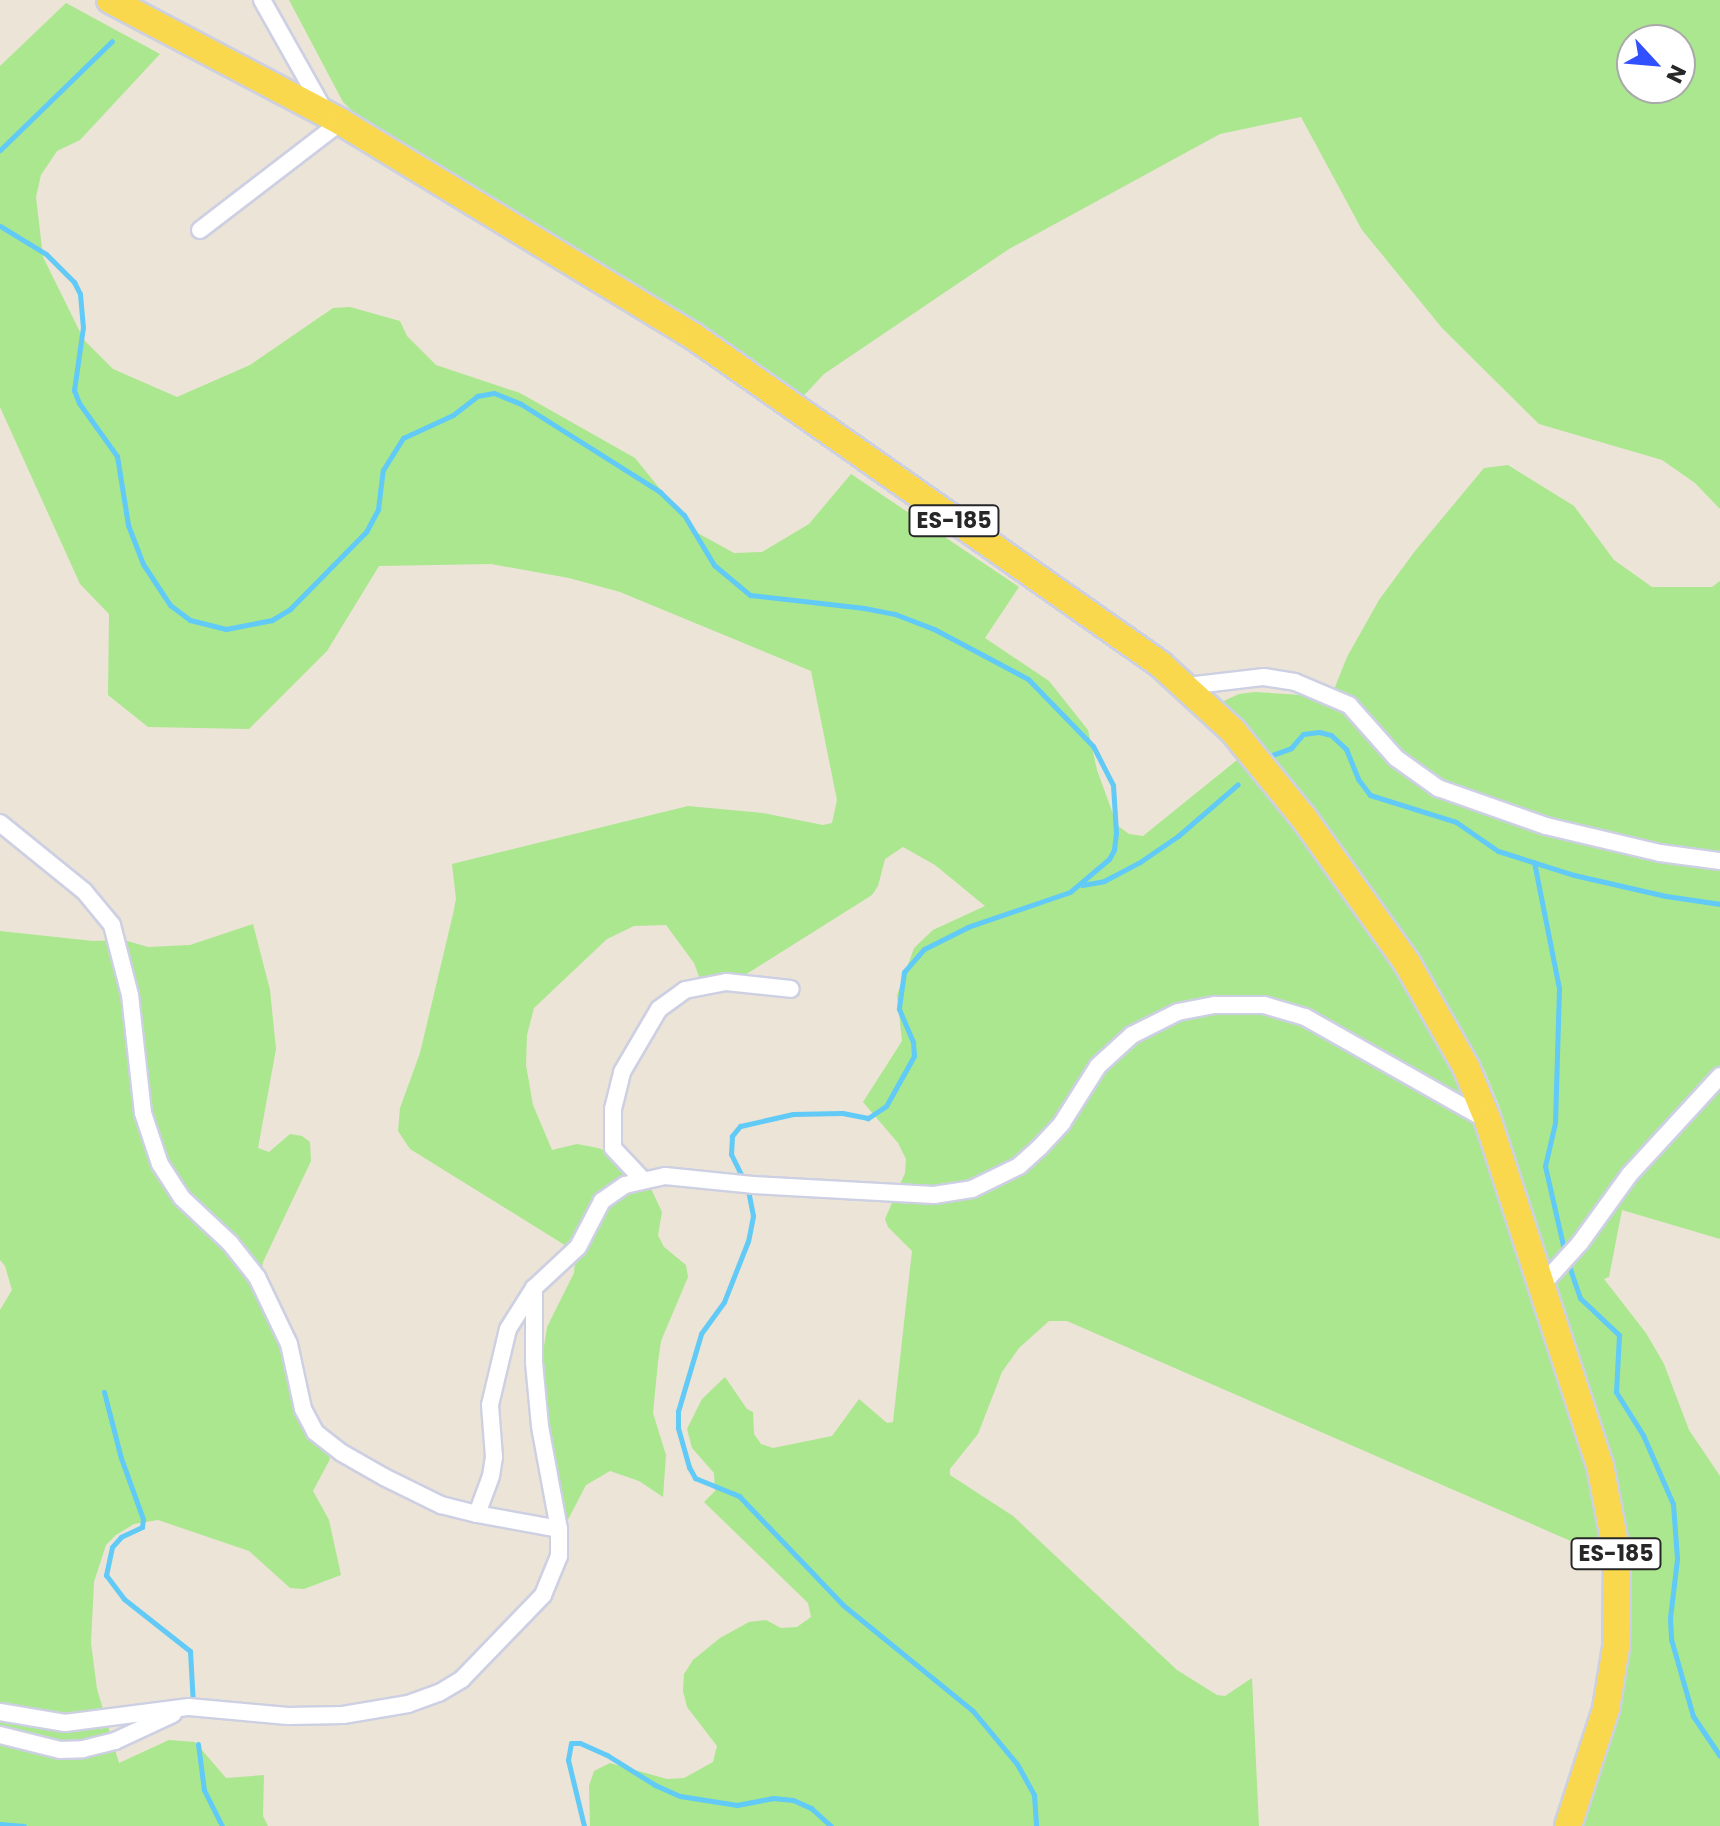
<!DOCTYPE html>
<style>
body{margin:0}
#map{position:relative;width:1720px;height:1826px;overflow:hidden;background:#ece4d7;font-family:Poppins,sans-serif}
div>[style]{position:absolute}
.green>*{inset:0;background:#aae78f}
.stream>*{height:5px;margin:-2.5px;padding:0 2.5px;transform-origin:2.5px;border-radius:2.5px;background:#61caf6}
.roads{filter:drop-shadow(2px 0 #cdd0e2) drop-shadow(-2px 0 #cdd0e2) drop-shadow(0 2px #cdd0e2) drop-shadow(0 -2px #cdd0e2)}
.street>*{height:16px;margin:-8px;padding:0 8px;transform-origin:8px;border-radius:8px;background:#fff}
.primary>*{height:26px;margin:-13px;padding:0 13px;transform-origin:13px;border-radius:13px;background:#fad84e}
span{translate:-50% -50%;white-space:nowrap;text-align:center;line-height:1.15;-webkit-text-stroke:6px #fff;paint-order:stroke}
.shield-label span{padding:2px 6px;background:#fff;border:2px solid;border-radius:6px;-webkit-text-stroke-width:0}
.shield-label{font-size:22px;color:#272727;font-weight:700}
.north{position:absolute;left:1616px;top:24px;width:80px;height:80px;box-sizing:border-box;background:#fff;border:2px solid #a9a9a9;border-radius:50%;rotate:116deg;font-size:22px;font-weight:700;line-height:32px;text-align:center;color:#272727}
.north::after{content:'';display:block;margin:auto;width:28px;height:36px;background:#3150ff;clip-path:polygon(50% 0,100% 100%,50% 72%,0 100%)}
</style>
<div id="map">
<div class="green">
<div style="clip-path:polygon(evenodd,289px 0,1720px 0,1720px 509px,1695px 483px,1662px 460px,1539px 424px,1442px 328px,1362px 230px,1301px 117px,1220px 134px,1009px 249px,824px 374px,794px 406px,568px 244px,388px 146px,343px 102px,289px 0,1632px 40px,1680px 40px,1680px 88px,1632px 88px,1632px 40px)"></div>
<div style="clip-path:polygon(66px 3px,160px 54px,80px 140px,57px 151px,41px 175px,36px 197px,43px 257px,84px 340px,113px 369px,177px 397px,250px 365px,333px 308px,350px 307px,400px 321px,407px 336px,436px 365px,520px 393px,635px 458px,694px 531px,734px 553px,762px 552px,809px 524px,851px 474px,1019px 587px,985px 638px,1049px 681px,1088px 730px,1097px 770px,1117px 825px,1129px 834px,1143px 836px,1237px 760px,1257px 777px,1375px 933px,1463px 1083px,1595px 1491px,1605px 1556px,1067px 1321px,1049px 1321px,1019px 1348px,1002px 1372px,978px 1434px,950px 1469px,950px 1475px,1013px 1516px,1177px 1670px,1217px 1695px,1225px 1696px,1252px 1678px,1259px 1826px,590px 1826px,589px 1786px,594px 1771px,610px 1763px,667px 1779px,684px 1778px,713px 1762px,717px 1746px,687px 1707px,683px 1691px,684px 1674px,693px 1660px,720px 1638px,749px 1622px,766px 1620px,781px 1628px,797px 1627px,811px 1617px,808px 1603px,704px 1502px,715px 1491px,714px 1473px,692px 1448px,687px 1429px,702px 1399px,725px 1377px,747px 1409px,753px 1412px,754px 1434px,761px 1444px,773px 1448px,832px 1436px,859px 1399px,887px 1423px,893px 1422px,912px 1251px,888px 1227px,885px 1219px,905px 1173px,906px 1159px,898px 1143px,863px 1102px,902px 1041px,897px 995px,914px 948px,933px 930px,985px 906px,935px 865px,903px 847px,885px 859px,878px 886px,872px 895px,732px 983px,703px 987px,694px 963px,666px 925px,634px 926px,607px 939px,534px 1008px,527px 1035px,526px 1065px,533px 1105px,552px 1150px,577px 1144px,598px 1148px,620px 1156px,645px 1176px,662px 1212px,658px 1235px,664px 1247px,686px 1265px,688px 1277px,661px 1341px,658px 1362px,653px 1413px,666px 1455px,663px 1497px,639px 1481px,610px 1471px,586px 1485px,561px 1533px,540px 1372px,547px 1327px,574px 1273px,576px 1252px,410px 1149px,398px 1131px,400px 1108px,420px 1053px,453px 914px,456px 899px,452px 864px,688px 806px,763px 813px,823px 825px,832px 823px,837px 800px,811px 671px,620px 592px,569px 578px,491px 564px,379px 566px,327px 651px,249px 729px,148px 727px,108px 695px,109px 614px,80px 584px,0 407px,0 66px)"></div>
<div style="clip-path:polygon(1508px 465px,1574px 506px,1614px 560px,1652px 587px,1712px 587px,1720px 581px,1720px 1239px,1622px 1210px,1609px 1277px,1604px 1279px,1646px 1333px,1664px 1364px,1689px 1430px,1720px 1476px,1720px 1826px,1582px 1826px,1627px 1667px,1631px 1629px,1630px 1570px,1607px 1439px,1500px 1108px,1484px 1069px,1410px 942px,1261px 747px,1217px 704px,1239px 694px,1255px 692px,1331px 697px,1347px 657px,1379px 600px,1415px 551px,1484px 468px)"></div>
<div style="clip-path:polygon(253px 924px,270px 990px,276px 1049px,258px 1148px,269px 1152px,290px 1134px,302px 1136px,310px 1142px,311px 1161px,263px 1262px,260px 1279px,330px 1459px,313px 1491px,329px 1520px,341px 1575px,304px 1589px,290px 1588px,249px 1551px,158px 1520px,134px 1524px,116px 1535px,106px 1545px,94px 1582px,91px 1643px,97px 1689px,119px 1763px,169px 1740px,195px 1742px,226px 1778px,264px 1775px,263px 1816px,268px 1826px,0 1826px,0 1310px,12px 1290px,5px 1266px,0 1260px,0 931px,93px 941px,124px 940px,148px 947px,190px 945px)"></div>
</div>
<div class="stream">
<div style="left:0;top:150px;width:156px;rotate:-44.2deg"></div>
<div style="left:0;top:226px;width:54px;rotate:31.3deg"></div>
<div style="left:46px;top:254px;width:40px;rotate:45deg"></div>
<div style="left:74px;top:282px;width:13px;rotate:63deg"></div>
<div style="left:80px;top:294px;width:33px;rotate:85deg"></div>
<div style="left:83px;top:327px;width:64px;rotate:98.1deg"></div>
<div style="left:74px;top:390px;width:14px;rotate:69deg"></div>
<div style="left:79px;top:403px;width:65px;rotate:54.4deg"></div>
<div style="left:117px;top:456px;width:70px;rotate:80.9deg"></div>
<div style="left:128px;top:525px;width:42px;rotate:69deg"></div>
<div style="left:143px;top:564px;width:49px;rotate:56.6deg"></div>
<div style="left:170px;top:605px;width:25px;rotate:37deg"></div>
<div style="left:190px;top:620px;width:37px;rotate:14deg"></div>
<div style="left:226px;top:629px;width:47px;rotate:-11.1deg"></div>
<div style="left:272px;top:620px;width:21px;rotate:-31deg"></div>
<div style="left:290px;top:609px;width:108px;rotate:-45.4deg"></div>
<div style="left:366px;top:532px;width:26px;rotate:-62deg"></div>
<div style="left:378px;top:509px;width:39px;rotate:-83deg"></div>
<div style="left:383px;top:470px;width:38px;rotate:-58deg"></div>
<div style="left:403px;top:438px;width:55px;rotate:-24.7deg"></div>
<div style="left:453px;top:415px;width:31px;rotate:-38deg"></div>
<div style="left:477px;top:396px;width:17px;rotate:-10deg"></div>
<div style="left:494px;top:393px;width:29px;rotate:22deg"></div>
<div style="left:521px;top:404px;width:165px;rotate:32.3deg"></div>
<div style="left:660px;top:492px;width:33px;rotate:44deg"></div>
<div style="left:684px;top:515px;width:58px;rotate:59deg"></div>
<div style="left:714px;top:565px;width:47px;rotate:39.8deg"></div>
<div style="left:750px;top:595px;width:115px;rotate:6.5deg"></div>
<div style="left:864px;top:608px;width:32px;rotate:11deg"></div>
<div style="left:895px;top:614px;width:42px;rotate:21deg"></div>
<div style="left:934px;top:629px;width:106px;rotate:28deg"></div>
<div style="left:1028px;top:679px;width:93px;rotate:45.9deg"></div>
<div style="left:1093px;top:746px;width:44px;rotate:62.9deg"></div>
<div style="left:1113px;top:785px;width:48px;rotate:86.4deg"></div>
<div style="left:1116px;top:833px;width:17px;rotate:97deg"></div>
<div style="left:1114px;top:850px;width:10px;rotate:119deg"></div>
<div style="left:1109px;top:859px;width:51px;rotate:139.8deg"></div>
<div style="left:1070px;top:892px;width:108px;rotate:161.1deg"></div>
<div style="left:968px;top:927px;width:49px;rotate:153.4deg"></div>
<div style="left:924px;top:949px;width:30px;rotate:131deg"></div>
<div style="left:904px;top:972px;width:37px;rotate:98deg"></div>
<div style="left:899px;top:1009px;width:36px;rotate:67deg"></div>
<div style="left:913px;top:1042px;width:14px;rotate:86deg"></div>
<div style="left:914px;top:1056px;width:57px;rotate:119.2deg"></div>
<div style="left:886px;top:1106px;width:22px;rotate:146deg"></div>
<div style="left:868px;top:1118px;width:26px;rotate:-169deg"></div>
<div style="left:842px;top:1113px;width:49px;rotate:178.8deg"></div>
<div style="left:793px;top:1114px;width:54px;rotate:167.2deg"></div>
<div style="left:740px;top:1126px;width:13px;rotate:129deg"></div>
<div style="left:732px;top:1136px;width:18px;rotate:93deg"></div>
<div style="left:731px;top:1154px;width:30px;rotate:64deg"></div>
<div style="left:1264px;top:758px;width:29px;rotate:-20deg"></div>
<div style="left:1291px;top:748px;width:18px;rotate:-49deg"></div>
<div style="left:1303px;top:734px;width:16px;rotate:-7deg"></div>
<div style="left:1319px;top:732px;width:12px;rotate:14deg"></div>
<div style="left:1331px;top:735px;width:21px;rotate:43deg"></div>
<div style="left:1346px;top:749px;width:32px;rotate:68deg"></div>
<div style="left:1358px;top:779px;width:20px;rotate:53deg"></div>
<div style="left:1370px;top:795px;width:90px;rotate:17.4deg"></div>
<div style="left:1456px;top:822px;width:51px;rotate:34.6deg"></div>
<div style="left:1498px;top:851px;width:80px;rotate:17.5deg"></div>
<div style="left:1574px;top:875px;width:94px;rotate:12.9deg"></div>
<div style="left:1666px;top:896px;width:55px;rotate:8.4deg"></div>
<div style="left:1534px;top:862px;width:128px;rotate:78.8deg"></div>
<div style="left:1559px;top:988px;width:135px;rotate:91.7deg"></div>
<div style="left:1555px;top:1123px;width:44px;rotate:103.1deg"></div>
<div style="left:1545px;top:1166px;width:90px;rotate:77.2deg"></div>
<div style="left:1082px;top:885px;width:22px;rotate:-10deg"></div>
<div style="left:1104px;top:881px;width:41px;rotate:-27.8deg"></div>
<div style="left:1140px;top:862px;width:46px;rotate:-34.4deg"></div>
<div style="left:1178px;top:836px;width:79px;rotate:-40.9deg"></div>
<div style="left:748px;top:1190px;width:26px;rotate:79deg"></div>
<div style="left:753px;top:1216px;width:25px;rotate:101deg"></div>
<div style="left:748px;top:1241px;width:66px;rotate:111.5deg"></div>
<div style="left:724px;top:1302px;width:39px;rotate:126deg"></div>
<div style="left:701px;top:1334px;width:80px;rotate:106.6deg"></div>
<div style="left:678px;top:1411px;width:17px;rotate:90deg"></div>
<div style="left:678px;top:1428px;width:41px;rotate:74.2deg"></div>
<div style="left:689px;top:1467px;width:13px;rotate:61deg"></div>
<div style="left:695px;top:1478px;width:48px;rotate:22.2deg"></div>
<div style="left:739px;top:1496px;width:151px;rotate:46.3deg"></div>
<div style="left:843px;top:1605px;width:168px;rotate:39.2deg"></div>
<div style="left:973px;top:1711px;width:69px;rotate:50.3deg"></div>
<div style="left:1017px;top:1764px;width:35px;rotate:61deg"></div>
<div style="left:1034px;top:1795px;width:31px;rotate:86deg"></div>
<div style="left:1568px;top:1263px;width:37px;rotate:71deg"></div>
<div style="left:1580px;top:1298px;width:54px;rotate:43.5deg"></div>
<div style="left:1619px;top:1335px;width:57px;rotate:93deg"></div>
<div style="left:1616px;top:1392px;width:51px;rotate:57.9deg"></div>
<div style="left:1643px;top:1435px;width:75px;rotate:66.5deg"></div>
<div style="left:1673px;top:1504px;width:55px;rotate:85.8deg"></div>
<div style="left:1677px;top:1559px;width:59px;rotate:96.8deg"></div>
<div style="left:1670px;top:1618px;width:21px;rotate:87deg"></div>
<div style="left:1671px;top:1639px;width:80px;rotate:74.1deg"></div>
<div style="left:1693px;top:1716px;width:48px;rotate:56deg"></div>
<div style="left:104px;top:1392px;width:68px;rotate:75.6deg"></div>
<div style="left:121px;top:1458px;width:65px;rotate:70.2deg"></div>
<div style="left:143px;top:1519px;width:8px;rotate:97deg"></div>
<div style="left:142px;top:1527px;width:23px;rotate:155deg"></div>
<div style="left:121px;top:1537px;width:13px;rotate:132deg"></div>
<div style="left:112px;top:1547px;width:29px;rotate:102deg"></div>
<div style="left:106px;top:1575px;width:30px;rotate:53deg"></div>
<div style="left:124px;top:1599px;width:84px;rotate:38.2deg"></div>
<div style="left:190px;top:1651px;width:54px;rotate:86.8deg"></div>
<div style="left:198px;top:1744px;width:46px;rotate:82.6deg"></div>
<div style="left:204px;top:1790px;width:40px;rotate:63.4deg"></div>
<div style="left:0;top:1824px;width:24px;rotate:5deg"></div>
<div style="left:584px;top:1826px;width:68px;rotate:-103.6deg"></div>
<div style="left:568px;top:1760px;width:17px;rotate:-80deg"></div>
<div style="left:571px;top:1743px;width:9px"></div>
<div style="left:580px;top:1743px;width:30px;rotate:24deg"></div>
<div style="left:607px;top:1755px;width:57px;rotate:32deg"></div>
<div style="left:655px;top:1785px;width:27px;rotate:24deg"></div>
<div style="left:680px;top:1796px;width:58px;rotate:9deg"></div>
<div style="left:737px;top:1805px;width:37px;rotate:-11deg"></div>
<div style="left:773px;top:1798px;width:20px;rotate:6deg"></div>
<div style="left:793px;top:1800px;width:20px;rotate:24deg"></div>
<div style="left:811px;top:1808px;width:27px;rotate:42deg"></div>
</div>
<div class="roads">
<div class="street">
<div style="left:262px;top:0;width:129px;rotate:60.6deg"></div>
<div style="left:200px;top:230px;width:178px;rotate:-37.5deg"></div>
<div style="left:1187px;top:686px;width:78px;rotate:-6.7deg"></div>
<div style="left:1264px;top:677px;width:31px;rotate:9deg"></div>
<div style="left:1295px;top:682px;width:59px;rotate:23.1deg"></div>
<div style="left:1349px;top:705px;width:71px;rotate:48.4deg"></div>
<div style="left:1396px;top:758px;width:52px;rotate:35.5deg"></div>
<div style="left:1438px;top:788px;width:114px;rotate:19.4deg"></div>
<div style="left:1546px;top:826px;width:117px;rotate:13.3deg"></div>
<div style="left:1660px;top:853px;width:61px;rotate:7.6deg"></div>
<div style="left:0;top:823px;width:108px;rotate:39deg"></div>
<div style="left:84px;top:891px;width:44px;rotate:50.5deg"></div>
<div style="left:112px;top:925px;width:72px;rotate:75.6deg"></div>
<div style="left:130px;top:995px;width:119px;rotate:83.7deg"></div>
<div style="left:143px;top:1113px;width:54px;rotate:71.6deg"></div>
<div style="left:160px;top:1164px;width:40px;rotate:57.1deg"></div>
<div style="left:182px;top:1198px;width:66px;rotate:43.2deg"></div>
<div style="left:230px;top:1243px;width:43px;rotate:51.5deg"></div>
<div style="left:257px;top:1277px;width:74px;rotate:64.5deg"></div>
<div style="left:289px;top:1344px;width:66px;rotate:77.8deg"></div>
<div style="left:303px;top:1409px;width:26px;rotate:62deg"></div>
<div style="left:315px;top:1432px;width:34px;rotate:38deg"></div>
<div style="left:342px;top:1453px;width:48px;rotate:29.7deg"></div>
<div style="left:384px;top:1477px;width:64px;rotate:26.2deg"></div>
<div style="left:441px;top:1505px;width:37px;rotate:14deg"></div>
<div style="left:477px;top:1514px;width:40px;rotate:-69.8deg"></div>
<div style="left:491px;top:1476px;width:19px;rotate:-81deg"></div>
<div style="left:494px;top:1457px;width:52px;rotate:-94.4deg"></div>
<div style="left:490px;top:1405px;width:78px;rotate:-76.7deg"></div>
<div style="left:508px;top:1329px;width:49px;rotate:-57.6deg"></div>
<div style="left:534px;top:1288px;width:60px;rotate:-43deg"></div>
<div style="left:578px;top:1247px;width:52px;rotate:-62.4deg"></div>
<div style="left:602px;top:1201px;width:28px;rotate:-35deg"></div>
<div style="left:625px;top:1185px;width:41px;rotate:-12.7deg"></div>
<div style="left:665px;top:1176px;width:88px;rotate:5.8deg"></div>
<div style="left:753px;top:1185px;width:181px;rotate:3.2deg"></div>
<div style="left:934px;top:1195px;width:38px;rotate:-9deg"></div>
<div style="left:972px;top:1189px;width:52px;rotate:-26.1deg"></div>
<div style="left:1019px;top:1166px;width:28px;rotate:-42deg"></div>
<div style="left:1040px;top:1147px;width:33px;rotate:-47deg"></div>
<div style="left:1062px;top:1123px;width:67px;rotate:-57.7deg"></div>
<div style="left:1098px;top:1066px;width:46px;rotate:-42.4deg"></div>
<div style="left:1132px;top:1035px;width:51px;rotate:-26.6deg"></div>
<div style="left:1178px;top:1012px;width:38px;rotate:-11deg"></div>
<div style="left:1215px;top:1005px;width:49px"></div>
<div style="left:1264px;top:1005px;width:43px;rotate:16.3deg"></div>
<div style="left:1305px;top:1017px;width:209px;rotate:29.5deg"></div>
<div style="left:643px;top:1180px;width:44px;rotate:-133.2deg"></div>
<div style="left:613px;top:1148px;width:39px;rotate:-90deg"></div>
<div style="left:613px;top:1109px;width:38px;rotate:-76deg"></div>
<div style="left:622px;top:1072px;width:73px;rotate:-59.6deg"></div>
<div style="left:659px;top:1009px;width:32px;rotate:-36deg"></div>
<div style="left:685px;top:990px;width:42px;rotate:-11deg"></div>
<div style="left:726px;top:982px;width:65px;rotate:6.1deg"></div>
<div style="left:1540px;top:1287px;width:59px;rotate:-47.7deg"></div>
<div style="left:1580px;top:1243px;width:85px;rotate:-54.1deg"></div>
<div style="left:1630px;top:1174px;width:133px;rotate:-47.4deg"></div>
<div style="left:477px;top:1514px;width:83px;rotate:10.4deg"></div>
<div style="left:0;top:1712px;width:66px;rotate:9.6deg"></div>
<div style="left:65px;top:1723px;width:125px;rotate:-7.4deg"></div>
<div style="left:189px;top:1707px;width:99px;rotate:5.2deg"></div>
<div style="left:288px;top:1716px;width:55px;rotate:-1deg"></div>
<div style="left:343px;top:1715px;width:66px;rotate:-9.6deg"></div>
<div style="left:408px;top:1704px;width:33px;rotate:-20deg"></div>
<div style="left:439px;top:1693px;width:27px;rotate:-31deg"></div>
<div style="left:462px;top:1679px;width:117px;rotate:-46deg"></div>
<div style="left:543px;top:1595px;width:42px;rotate:-67.7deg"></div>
<div style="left:559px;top:1556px;width:27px;rotate:-90deg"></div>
<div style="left:559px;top:1529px;width:105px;rotate:-100.5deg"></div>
<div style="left:540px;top:1426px;width:64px;rotate:-95.4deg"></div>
<div style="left:534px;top:1362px;width:74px;rotate:-90deg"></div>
<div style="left:0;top:1735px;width:62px;rotate:14deg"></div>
<div style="left:60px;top:1750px;width:23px;rotate:-2deg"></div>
<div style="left:83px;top:1749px;width:33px;rotate:-14deg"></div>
<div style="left:115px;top:1741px;width:64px;rotate:-25deg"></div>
</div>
<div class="primary">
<div style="left:110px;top:0;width:261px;rotate:27.8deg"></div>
<div style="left:341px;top:122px;width:412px;rotate:31.3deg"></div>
<div style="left:693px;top:336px;width:571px;rotate:35.08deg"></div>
<div style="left:1160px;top:664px;width:99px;rotate:42.5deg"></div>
<div style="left:1233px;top:731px;width:111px;rotate:50.9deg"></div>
<div style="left:1303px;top:817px;width:179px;rotate:54.5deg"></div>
<div style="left:1407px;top:963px;width:120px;rotate:60.4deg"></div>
<div style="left:1466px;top:1067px;width:58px;rotate:67.8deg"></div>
<div style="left:1488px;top:1121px;width:362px;rotate:72deg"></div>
<div style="left:1600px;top:1465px;width:92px;rotate:79.3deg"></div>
<div style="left:1617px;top:1555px;width:92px;rotate:90.6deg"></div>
<div style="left:1616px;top:1647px;width:63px;rotate:99.2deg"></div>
<div style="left:1606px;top:1709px;width:123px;rotate:108deg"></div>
</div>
</div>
<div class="shield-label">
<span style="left:954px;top:521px">ES-185</span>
<span style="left:1616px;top:1554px">ES-185</span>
</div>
<div class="north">N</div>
</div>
